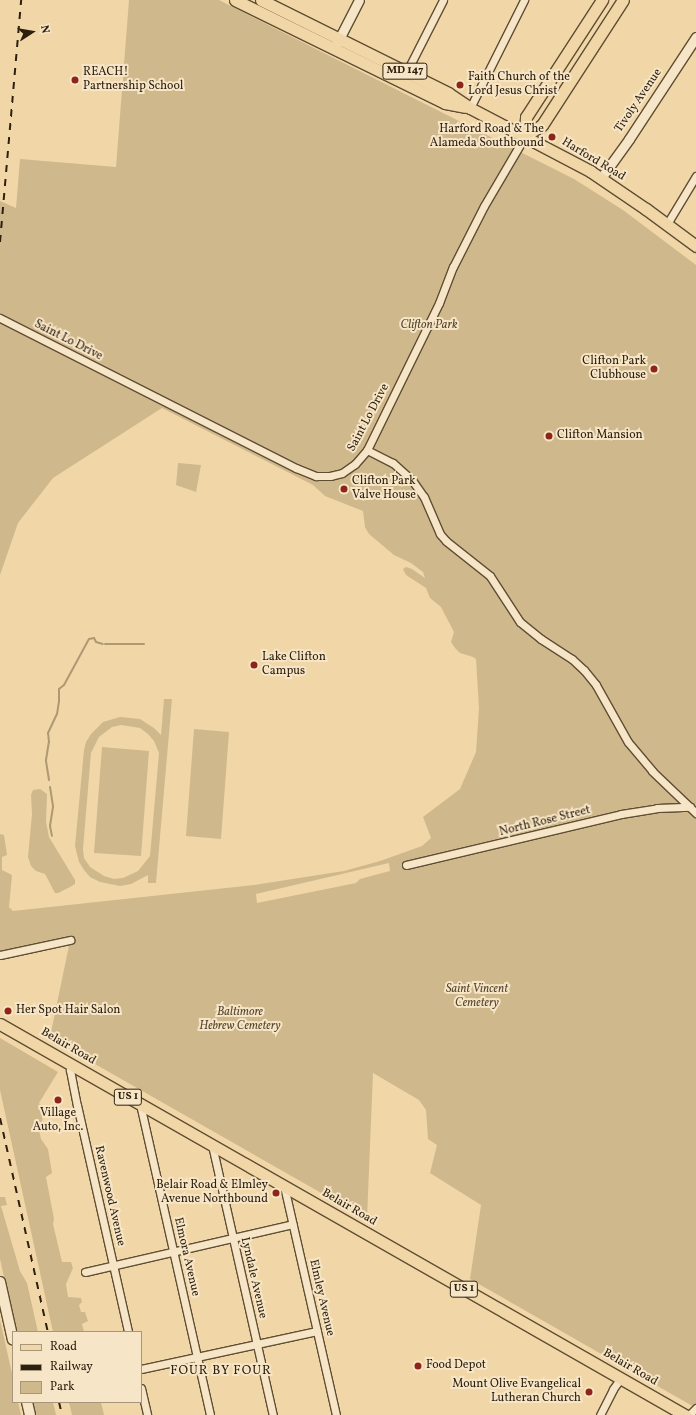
<!DOCTYPE html>
<style>
body{margin:0}
#map{position:relative;width:696px;height:1415px;overflow:hidden;background:#f1d7a7;font-family:Vollkorn,serif}
div>[style]{position:absolute}
.green>*{inset:0;background:#d0b88d}
.stream>*{height:2px;margin:-1px;padding:0 1px;transform-origin:1px;border-radius:1px;background:#af9973}
.roads{filter:drop-shadow(1px 0 #5f4e34) drop-shadow(-1px 0 #5f4e34) drop-shadow(0 1px #5f4e34) drop-shadow(0 -1px #5f4e34)}
.minor>*{height:7px;margin:-3.5px;padding:0 3.5px;transform-origin:3.5px;border-radius:3.5px;background:#f6e5c6}
.tertiary>*{height:9px;margin:-4.5px;padding:0 4.5px;transform-origin:4.5px;border-radius:4.5px;background:#f6e5c6}
.secondary>*{height:10px;margin:-5px;padding:0 5px;transform-origin:5px;border-radius:5px;background:#f6e5c6}
.primary>*{height:11px;margin:-5.5px;padding:0 5.5px;transform-origin:5.5px;border-radius:5.5px;background:#f1d7a7}
.rail>*{height:2px;margin-top:-1px;transform-origin:0;background:repeating-linear-gradient(90deg,#2e200e 0 7px,transparent 0 14px)}
.dots>*{width:11px;height:11px;translate:-50% -50%;box-sizing:border-box;border:2px solid #f6e5c6;border-radius:50%}
span{translate:-50% -50%;white-space:nowrap;text-align:center;line-height:1.15;-webkit-text-stroke:4px #f6e5c6;paint-order:stroke}
.shield-label span{padding:1px 3px;background:#f6e5c6;border:1px solid;border-radius:3px;-webkit-text-stroke-width:0}
.shield-label{font-size:11px;color:#2e200e;font-weight:700}
.poi-label{font-size:12px;color:#2e200e}
.left{translate:0 -50%;text-align:left}
.right{translate:-100% -50%;text-align:right}
.street-label{font-size:12px;color:#2e200e}
.park-label{font-size:12px;color:#56462e;font-style:italic}
.neighbourhood-label{font-size:13px;color:#2e200e;letter-spacing:1px}
.legend{position:absolute;left:12px;top:1331px;width:130px;height:72px;box-sizing:border-box;background:#f6e5c6;border:1px solid #a6967c;margin:0;padding:5px 7px;list-style:none;font-size:12px;color:#2e200e}
.legend li{display:flex;align-items:center;gap:8px;height:20px}
.legend b{width:20px;border:1px solid #a6967c}
.north{position:absolute;left:12px;top:12px;width:40px;height:40px;-webkit-text-stroke:3px #f6e5c6;paint-order:stroke;rotate:78deg;font-size:11px;font-weight:700;line-height:16px;text-align:center;color:#2e200e}
.north::after{content:'';display:block;margin:auto;width:14px;height:18px;background:#2e200e;clip-path:polygon(50% 0,100% 100%,50% 72%,0 100%)}
</style>
<div id="map">
<div class="green">
<div style="clip-path:polygon(evenodd,129px 0,219px 0,574px 179px,623px 210px,696px 265px,696px 1408px,470px 1279px,481px 1205px,430px 1173px,437px 1145px,428px 1139px,426px 1110px,419px 1100px,373px 1073px,367px 1219px,51px 1039px,50px 1037px,71px 936px,0 952px,0 825px,0 834px,4px 835px,7px 855px,2px 857px,2px 870px,12px 875px,9px 907px,13px 911px,254px 885px,344px 871px,380px 861px,422px 846px,431px 838px,423px 817px,460px 789px,476px 752px,479px 708px,476px 659px,473px 657px,460px 653px,455px 648px,451px 642px,454px 632px,441px 607px,430px 598px,426px 588px,406px 575px,403px 569px,406px 567px,412px 569px,425px 578px,423px 572px,411px 563px,394px 555px,369px 534px,365px 527px,363px 511px,325px 496px,313px 485px,162px 408px,53px 478px,18px 523px,0 575px,0 201px,16px 208px,20px 159px,116px 167px,129px 0,389px 863px,390px 871px,360px 879px,356px 883px,257px 903px,256px 894px,389px 863px)"></div>
<div style="clip-path:polygon(178px 463px,201px 465px,196px 492px,176px 485px)"></div>
<div style="clip-path:polygon(evenodd,164px 699px,172px 699px,156px 883px,148px 883px,148px 875px,131px 884px,120px 886px,100px 882px,90px 877px,84px 870px,79px 862px,75px 846px,84px 750px,86px 742px,91px 734px,103px 722px,120px 717px,140px 719px,154px 728px,161px 735px,164px 699px,121px 725px,140px 728px,148px 734px,154px 741px,159px 753px,150px 856px,138px 871px,123px 878px,114px 879px,104px 876px,90px 867px,84px 858px,83px 849px,91px 753px,99px 737px,112px 727px,121px 725px)"></div>
<div style="clip-path:polygon(194px 729px,229px 732px,221px 839px,186px 836px)"></div>
<div style="clip-path:polygon(102px 747px,149px 751px,141px 856px,94px 853px)"></div>
<div style="clip-path:polygon(40px 789px,47px 794px,46px 822px,49px 837px,75px 880px,75px 884px,70px 887px,58px 893px,55px 893px,45px 874px,36px 871px,31px 866px,28px 857px,32px 814px,31px 795px,33px 790px)"></div>
<div style="clip-path:polygon(0 1038px,58px 1072px,39px 1103px,45px 1111px,39px 1130px,41px 1139px,48px 1149px,52px 1173px,46px 1177px,54px 1219px,53px 1224px,62px 1262px,71px 1262px,73px 1268px,66px 1284px,68px 1297px,81px 1298px,82px 1302px,79px 1305px,81px 1312px,85px 1312px,88px 1321px,82px 1324px,84px 1332px,53px 1332px,0 1090px)"></div>
<div style="clip-path:polygon(0 1197px,5px 1197px,7px 1205px,1px 1206px,20px 1271px,27px 1283px,38px 1332px,16px 1332px,0 1259px)"></div>
<div style="clip-path:polygon(0 1320px,13px 1378px,13px 1402px,18px 1402px,21px 1415px,0 1415px)"></div>
<div style="clip-path:polygon(32px 1402px,53px 1402px,56px 1415px,35px 1415px)"></div>
<div style="clip-path:polygon(69px 1402px,101px 1402px,104px 1415px,72px 1415px)"></div>
</div>
<div class="stream">
<div style="left:105px;top:644px;width:39px"></div>
<div style="left:49px;top:780px;width:20px;rotate:-99deg"></div>
<div style="left:46px;top:760px;width:18px;rotate:-81deg"></div>
<div style="left:49px;top:742px;width:9px;rotate:-96deg"></div>
<div style="left:48px;top:733px;width:21px;rotate:-65deg"></div>
<div style="left:57px;top:714px;width:13px;rotate:-81deg"></div>
<div style="left:59px;top:701px;width:12px;rotate:-90deg"></div>
<div style="left:59px;top:689px;width:6px;rotate:-39deg"></div>
<div style="left:64px;top:685px;width:52px;rotate:-61.5deg"></div>
<div style="left:89px;top:639px;width:5px;rotate:-11deg"></div>
<div style="left:94px;top:638px;width:4px;rotate:63deg"></div>
<div style="left:96px;top:642px;width:7px;rotate:16deg"></div>
<div style="left:50px;top:787px;width:20px;rotate:81deg"></div>
<div style="left:53px;top:807px;width:19px;rotate:99deg"></div>
<div style="left:50px;top:826px;width:10px;rotate:79deg"></div>
</div>
<div class="roads">
<div class="minor">
<div style="left:405px;top:75px;width:84px;rotate:-63.1deg"></div>
<div style="left:470px;top:108px;width:121px;rotate:-63.4deg"></div>
<div style="left:667px;top:224px;width:56px;rotate:-58.9deg"></div>
<div style="left:0;top:318px;width:332px;rotate:26.9deg"></div>
<div style="left:296px;top:468px;width:22px;rotate:22deg"></div>
<div style="left:316px;top:476px;width:14px"></div>
<div style="left:330px;top:476px;width:12px;rotate:-14deg"></div>
<div style="left:342px;top:473px;width:16px;rotate:-35deg"></div>
<div style="left:355px;top:464px;width:18px;rotate:-49deg"></div>
<div style="left:367px;top:450px;width:164px;rotate:-63.9deg"></div>
<div style="left:439px;top:303px;width:39px;rotate:-69deg"></div>
<div style="left:453px;top:267px;width:68px;rotate:-63.1deg"></div>
<div style="left:484px;top:206px;width:81px;rotate:-59.6deg"></div>
<div style="left:367px;top:450px;width:29px;rotate:27deg"></div>
<div style="left:393px;top:463px;width:25px;rotate:42deg"></div>
<div style="left:412px;top:480px;width:21px;rotate:55deg"></div>
<div style="left:424px;top:497px;width:40px;rotate:66.6deg"></div>
<div style="left:440px;top:534px;width:9px;rotate:49deg"></div>
<div style="left:446px;top:541px;width:56px;rotate:38.5deg"></div>
<div style="left:490px;top:576px;width:55px;rotate:56.9deg"></div>
<div style="left:520px;top:622px;width:27px;rotate:39deg"></div>
<div style="left:541px;top:639px;width:37px;rotate:33deg"></div>
<div style="left:572px;top:659px;width:16px;rotate:43deg"></div>
<div style="left:584px;top:670px;width:19px;rotate:51deg"></div>
<div style="left:596px;top:685px;width:65px;rotate:60.7deg"></div>
<div style="left:628px;top:742px;width:38px;rotate:50deg"></div>
<div style="left:652px;top:771px;width:61px;rotate:43.7deg"></div>
<div style="left:406px;top:865px;width:221px;rotate:-13.3deg"></div>
<div style="left:621px;top:814px;width:36px;rotate:-9deg"></div>
<div style="left:657px;top:808px;width:33px;rotate:-2deg"></div>
<div style="left:0;top:955px;width:72px;rotate:-12.1deg"></div>
<div style="left:73px;top:1065px;width:6px;rotate:121deg"></div>
<div style="left:70px;top:1070px;width:36px;rotate:79deg"></div>
<div style="left:77px;top:1105px;width:233px;rotate:77.3deg"></div>
<div style="left:140px;top:1104px;width:319px;rotate:77.3deg"></div>
<div style="left:212px;top:1145px;width:277px;rotate:77.3deg"></div>
<div style="left:284px;top:1186px;width:235px;rotate:77.2deg"></div>
<div style="left:85px;top:1272px;width:213px;rotate:-13deg"></div>
<div style="left:141px;top:1369px;width:180px;rotate:-12.2deg"></div>
<div style="left:141px;top:1388px;width:28px;rotate:77deg"></div>
<div style="left:600px;top:1415px;width:29px;rotate:-63deg"></div>
<div style="left:613px;top:1389px;width:14px;rotate:-54deg"></div>
<div style="left:689px;top:1415px;width:10px;rotate:-45deg"></div>
</div>
<div class="tertiary">
<div style="left:337px;top:43px;width:48px;rotate:-62.9deg"></div>
<div style="left:601px;top:178px;width:48px;rotate:-54.3deg"></div>
<div style="left:629px;top:139px;width:122px;rotate:-56.7deg"></div>
</div>
<div class="secondary">
<div style="left:0;top:1282px;width:59px;rotate:77.4deg"></div>
<div style="left:27px;top:1402px;width:13px;rotate:77deg"></div>
</div>
<div class="primary">
<div style="left:235px;top:0;width:234px;rotate:26.1deg"></div>
<div style="left:445px;top:103px;width:20px;rotate:11deg"></div>
<div style="left:261px;top:0;width:209px;rotate:26.4deg"></div>
<div style="left:448px;top:93px;width:27px;rotate:34deg"></div>
<div style="left:470px;top:108px;width:136px;rotate:27.7deg"></div>
<div style="left:590px;top:171px;width:68px;rotate:34.2deg"></div>
<div style="left:646px;top:209px;width:62px;rotate:36.5deg"></div>
<div style="left:525px;top:136px;width:20px;rotate:-33deg"></div>
<div style="left:542px;top:125px;width:149px;rotate:-57.1deg"></div>
<div style="left:525px;top:136px;width:19px;rotate:-87deg"></div>
<div style="left:526px;top:117px;width:140px;rotate:-57deg"></div>
<div style="left:0;top:1024px;width:789px;rotate:29.72deg"></div>
</div>
</div>
<div class="rail">
<div style="left:0;top:242px;width:243px;rotate:-85deg"></div>
<div style="left:0;top:1118px;width:219px;rotate:77.4deg"></div>
<div style="left:59px;top:1402px;width:13px;rotate:77deg"></div>
</div>
<div class="dots">
<div style="left:75px;top:80px;background:#8f2418"></div>
<div style="left:460px;top:85px;background:#8f2418"></div>
<div style="left:552px;top:137px;background:#8f2418"></div>
<div style="left:654px;top:369px;background:#8f2418"></div>
<div style="left:549px;top:436px;background:#8f2418"></div>
<div style="left:344px;top:489px;background:#8f2418"></div>
<div style="left:254px;top:665px;background:#8f2418"></div>
<div style="left:8px;top:1011px;background:#8f2418"></div>
<div style="left:58px;top:1100px;background:#8f2418"></div>
<div style="left:276px;top:1193px;background:#8f2418"></div>
<div style="left:418px;top:1366px;background:#8f2418"></div>
<div style="left:589px;top:1392px;background:#8f2418"></div>
</div>
<div class="shield-label">
<span style="left:405px;top:71px">MD 147</span>
<span style="left:128px;top:1097px">US 1</span>
<span style="left:464px;top:1289px">US 1</span>
</div>
<div class="poi-label">
<span class="left" style="left:83px;top:80px">REACH!<br>Partnership School</span>
<span class="left" style="left:468px;top:85px">Faith Church of the<br>Lord Jesus Christ</span>
<span class="right" style="left:544px;top:137px">Harford Road &amp; The<br>Alameda Southbound</span>
<span class="right" style="left:646px;top:369px">Clifton Park<br>Clubhouse</span>
<span class="left" style="left:557px;top:436px">Clifton Mansion</span>
<span class="left" style="left:352px;top:489px">Clifton Park<br>Valve House</span>
<span class="left" style="left:262px;top:665px">Lake Clifton<br>Campus</span>
<span class="left" style="left:16px;top:1011px">Her Spot Hair Salon</span>
<span style="left:58px;top:1121px">Village<br>Auto, Inc.</span>
<span class="right" style="left:268px;top:1193px">Belair Road &amp; Elmley<br>Avenue Northbound</span>
<span class="left" style="left:426px;top:1366px">Food Depot</span>
<span class="right" style="left:581px;top:1392px">Mount Olive Evangelical<br>Lutheran Church</span>
</div>
<div class="street-label">
<span style="left:639px;top:101px;rotate:-56deg">Tivoly Avenue</span>
<span style="left:593px;top:160px;rotate:31deg">Harford Road</span>
<span style="left:68px;top:341px;rotate:27deg">Saint Lo Drive</span>
<span style="left:369px;top:418px;rotate:-62deg">Saint Lo Drive</span>
<span style="left:545px;top:822px;rotate:-14deg">North Rose Street</span>
<span style="left:68px;top:1047px;rotate:30deg">Belair Road</span>
<span style="left:109px;top:1196px;rotate:77deg">Ravenwood Avenue</span>
<span style="left:349px;top:1208px;rotate:30deg">Belair Road</span>
<span style="left:186px;top:1257px;rotate:77deg">Elmora Avenue</span>
<span style="left:253px;top:1278px;rotate:77deg">Lyndale Avenue</span>
<span style="left:321px;top:1298px;rotate:77deg">Elmley Avenue</span>
<span style="left:630px;top:1368px;rotate:30deg">Belair Road</span>
</div>
<div class="park-label">
<span style="left:429px;top:326px">Clifton Park</span>
<span style="left:477px;top:997px">Saint Vincent<br>Cemetery</span>
<span style="left:240px;top:1020px">Baltimore<br>Hebrew Cemetery</span>
</div>
<div class="neighbourhood-label">
<span style="left:221px;top:1371px">FOUR BY FOUR</span>
</div>
<ul class="legend">
<li><b style="height:5px;background:#f1d7a7"></b>Road</li>
<li><b style="height:5px;background:#2e200e"></b>Railway</li>
<li><b style="height:11px;background:#d0b88d"></b>Park</li>
</ul>
<div class="north">N</div>
</div>
